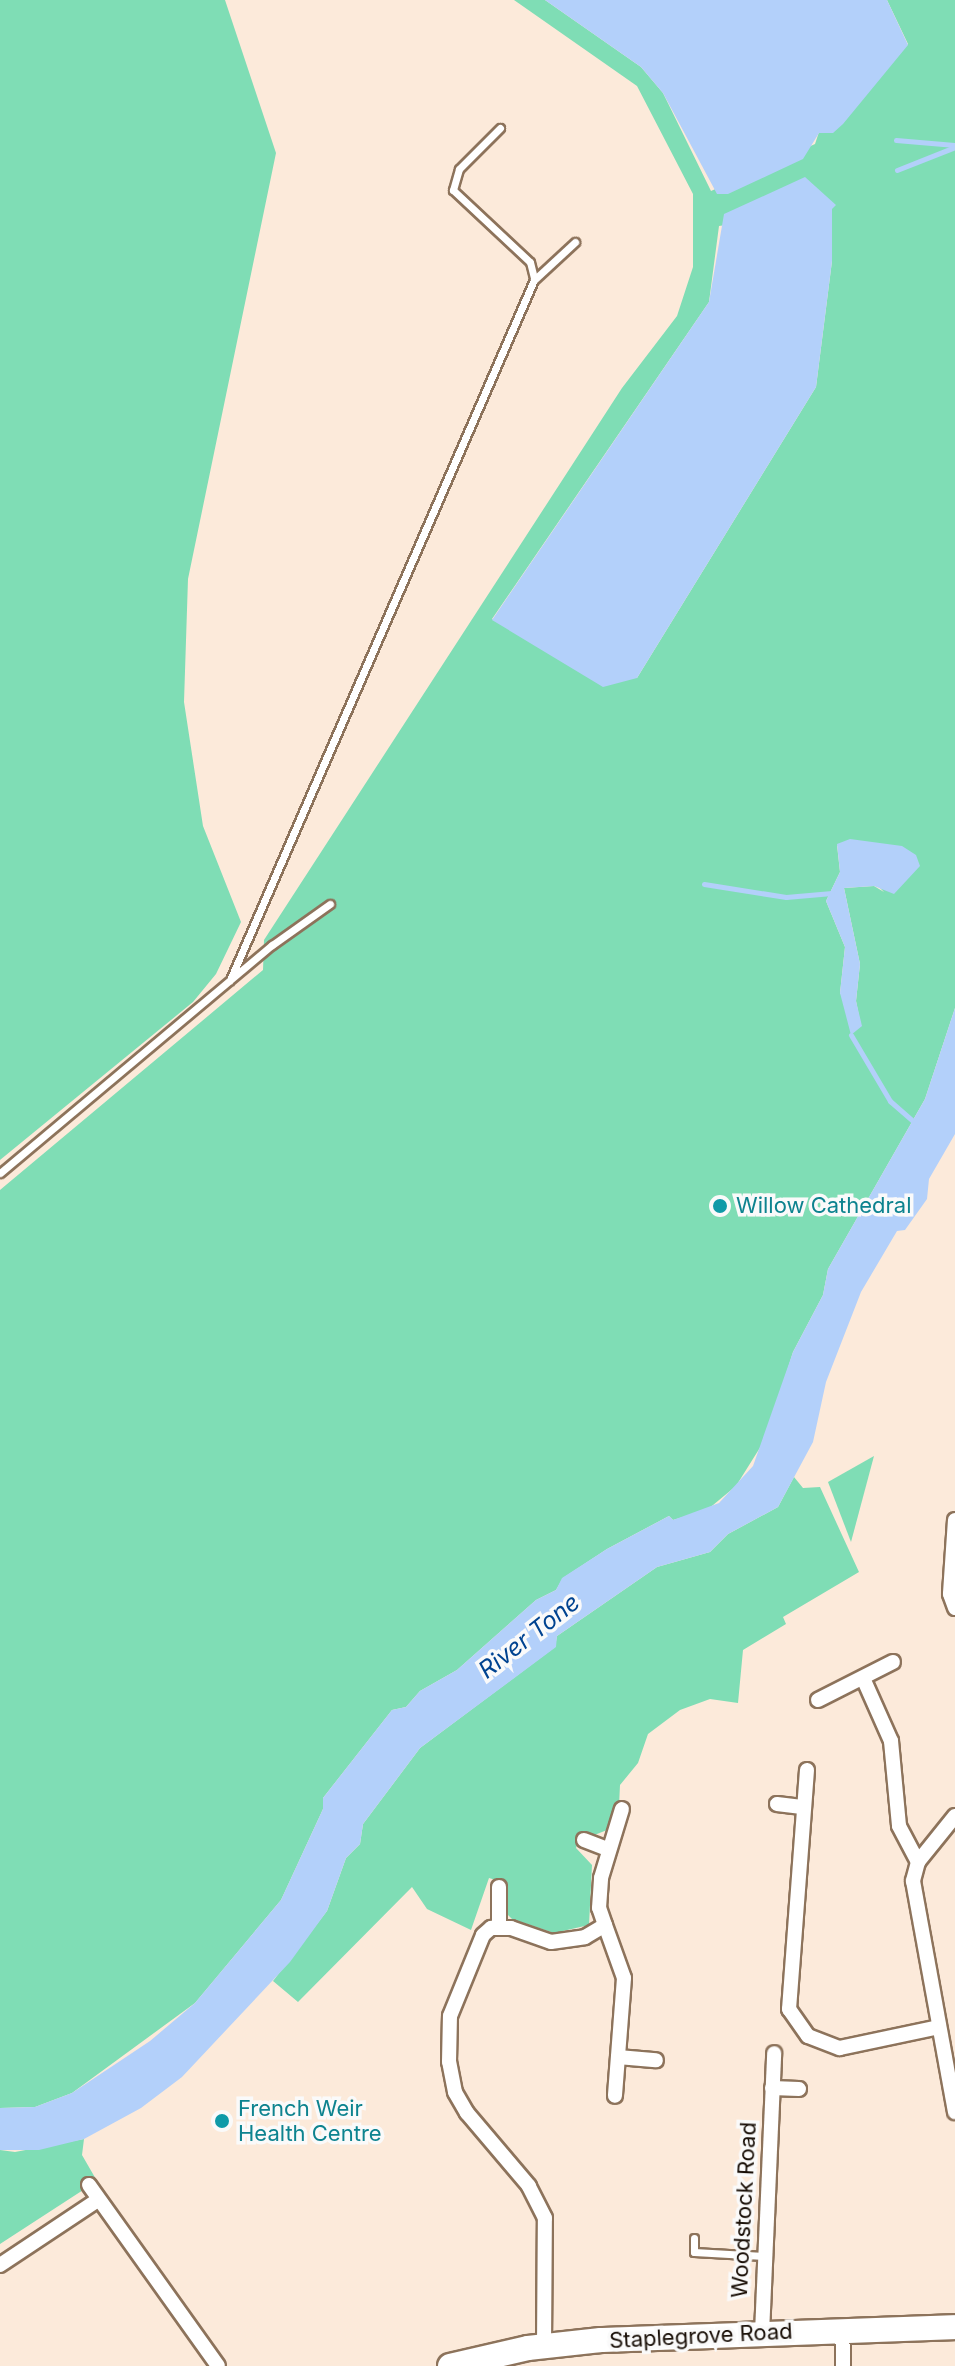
<!DOCTYPE html>
<style>
body{margin:0}
#map{position:relative;width:955px;height:2366px;overflow:hidden;background:#fceada;font-family:Inter,sans-serif}
div>[style]{position:absolute}
.green>*{inset:0;background:#7fddb5}
.water>*{inset:0;background:#b3d0fa}
.stream>*{height:5px;margin:-2.5px;padding:0 2.5px;transform-origin:2.5px;border-radius:2.5px;background:#b3d0fa}
.roads{filter:drop-shadow(2px 0 #8d735b) drop-shadow(-2px 0 #8d735b) drop-shadow(0 2px #8d735b) drop-shadow(0 -2px #8d735b)}
.lane>*{height:7px;margin:-3.5px;padding:0 3.5px;transform-origin:3.5px;border-radius:3.5px;background:#fff}
.street>*{height:14px;margin:-7px;padding:0 7px;transform-origin:7px;border-radius:7px;background:#fff}
.primary>*{height:24px;margin:-12px;padding:0 12px;transform-origin:12px;border-radius:12px;background:#fff}
.dots>*{width:22px;height:22px;translate:-50% -50%;box-sizing:border-box;border:4px solid #fafafa;border-radius:50%}
span{translate:-50% -50%;white-space:nowrap;text-align:center;line-height:1.15;-webkit-text-stroke:7px #fafafa;paint-order:stroke}
.culture-label{font-size:22px;color:#0d838f}
.left{translate:0 -50%;text-align:left}
.street-label{font-size:22px;color:#170d05}
.water-label{font-size:24px;color:#004390;font-style:italic}
</style>
<div id="map">
<div class="green">
<div style="clip-path:polygon(0 0,225px 0,276px 153px,188px 579px,184px 702px,203px 826px,241px 922px,216px 974px,193px 1002px,0 1160px)"></div>
<div style="clip-path:polygon(evenodd,514px 0,545px 0,641px 67px,663px 93px,711px 191px,815px 144px,819px 132px,908px 44px,887px 0,955px 0,955px 1008px,925px 1099px,828px 1269px,823px 1295px,793px 1352px,766px 1438px,736px 1486px,707px 1510px,673px 1520px,669px 1516px,607px 1549px,563px 1578px,556px 1590px,536px 1600px,457px 1670px,420px 1691px,406px 1707px,392px 1710px,323px 1798px,323px 1809px,281px 1900px,195px 2003px,72px 2093px,35px 2107px,0 2108px,0 1190px,263px 970px,264px 940px,622px 388px,677px 316px,693px 267px,693px 194px,637px 86px,514px 0,832px 209px,832px 261px,816px 387px,637px 678px,492px 619px,709px 302px,719px 226px,832px 209px,514px 0,837px 845px,884px 892px,874px 886px,844px 888px,860px 964px,856px 1001px,861px 1026px,840px 993px,845px 947px,826px 901px,840px 872px,837px 845px)"></div>
<div style="clip-path:polygon(874px 1456px,851px 1542px,828px 1482px)"></div>
<div style="clip-path:polygon(794px 1477px,803px 1488px,820px 1487px,859px 1572px,783px 1617px,786px 1624px,743px 1650px,738px 1703px,710px 1699px,680px 1710px,648px 1734px,638px 1763px,620px 1785px,619px 1806px,607px 1830px,592px 1836px,582px 1832px,576px 1848px,592px 1865px,589px 1925px,554px 1933px,512px 1919px,504px 1911px,506px 1883px,489px 1878px,471px 1930px,427px 1909px,412px 1887px,298px 2002px,273px 1981px,327px 1911px,346px 1858px,360px 1844px,363px 1824px,420px 1748px,555px 1647px,557px 1636px,657px 1567px,710px 1552px,728px 1534px,778px 1507px)"></div>
<div style="clip-path:polygon(84px 2139px,82px 2155px,97px 2181px,0 2244px,0 2150px,15px 2152px)"></div>
</div>
<div class="water">
<div style="clip-path:polygon(545px 0,887px 0,908px 45px,843px 124px,833px 133px,819px 133px,803px 159px,728px 194px,717px 194px,663px 93px,641px 67px)"></div>
<div style="clip-path:polygon(805px 177px,836px 205px,832px 209px,832px 261px,816px 387px,637px 678px,603px 687px,492px 620px,709px 302px,724px 214px)"></div>
<div style="clip-path:polygon(850px 839px,902px 846px,916px 855px,920px 866px,894px 894px,874px 886px,844px 888px,860px 964px,856px 1001px,862px 1026px,851px 1035px,840px 993px,845px 947px,826px 901px,840px 872px,837px 844px)"></div>
<div style="clip-path:polygon(955px 1008px,955px 1134px,929px 1179px,927px 1199px,905px 1230px,897px 1231px,861px 1292px,826px 1382px,813px 1442px,778px 1507px,728px 1534px,710px 1552px,657px 1567px,557px 1636px,556px 1647px,420px 1748px,363px 1824px,360px 1844px,346px 1858px,327px 1911px,290px 1962px,182px 2077px,141px 2108px,84px 2139px,39px 2150px,0 2150px,0 2108px,35px 2107px,72px 2093px,150px 2041px,195px 2003px,281px 1900px,323px 1809px,323px 1798px,392px 1710px,406px 1707px,420px 1691px,457px 1670px,536px 1600px,556px 1590px,562px 1578px,607px 1549px,669px 1516px,673px 1520px,719px 1503px,753px 1466px,793px 1352px,823px 1295px,828px 1269px,925px 1099px)"></div>
</div>
<div class="stream">
<div style="left:896px;top:140px;width:59px;rotate:4.8deg"></div>
<div style="left:897px;top:170px;width:62px;rotate:-21.6deg"></div>
<div style="left:704px;top:884px;width:83px;rotate:9deg"></div>
<div style="left:786px;top:897px;width:46px;rotate:-5deg"></div>
<div style="left:851px;top:1035px;width:77px;rotate:59.4deg"></div>
<div style="left:890px;top:1101px;width:37px;rotate:41deg"></div>
</div>
<div class="roads">
<div class="lane">
<div style="left:500px;top:128px;width:58px;rotate:135deg"></div>
<div style="left:459px;top:169px;width:22px;rotate:106deg"></div>
<div style="left:453px;top:190px;width:105px;rotate:43.1deg"></div>
<div style="left:530px;top:262px;width:16px;rotate:76deg"></div>
<div style="left:230px;top:980px;width:763px;rotate:-66.53deg"></div>
<div style="left:534px;top:280px;width:56px;rotate:-42.8deg"></div>
<div style="left:0;top:1173px;width:355px;rotate:-40deg"></div>
<div style="left:272px;top:945px;width:71px;rotate:-35.3deg"></div>
<div style="left:694px;top:2238px;width:14px;rotate:90deg"></div>
<div style="left:694px;top:2252px;width:70px;rotate:3.3deg"></div>
</div>
<div class="street">
<div style="left:955px;top:1520px;width:74px;rotate:93.9deg"></div>
<div style="left:950px;top:1594px;width:15px;rotate:70deg"></div>
<div style="left:863px;top:1678px;width:69px;rotate:66deg"></div>
<div style="left:891px;top:1741px;width:85px;rotate:84.6deg"></div>
<div style="left:899px;top:1826px;width:41px;rotate:62.2deg"></div>
<div style="left:818px;top:1700px;width:84px;rotate:-26.9deg"></div>
<div style="left:807px;top:1770px;width:240px;rotate:94.3deg"></div>
<div style="left:789px;top:2009px;width:33px;rotate:55deg"></div>
<div style="left:808px;top:2036px;width:34px;rotate:21deg"></div>
<div style="left:840px;top:2048px;width:101px;rotate:-12deg"></div>
<div style="left:777px;top:1804px;width:25px;rotate:7deg"></div>
<div style="left:955px;top:1816px;width:59px;rotate:128.8deg"></div>
<div style="left:918px;top:1862px;width:20px;rotate:105deg"></div>
<div style="left:913px;top:1881px;width:235px;rotate:79.7deg"></div>
<div style="left:584px;top:1840px;width:25px;rotate:21deg"></div>
<div style="left:605px;top:1925px;width:18px;rotate:-109deg"></div>
<div style="left:599px;top:1908px;width:30px;rotate:-86deg"></div>
<div style="left:601px;top:1878px;width:72px;rotate:-73.1deg"></div>
<div style="left:499px;top:1927px;width:40px;rotate:-90deg"></div>
<div style="left:618px;top:2057px;width:38px;rotate:5deg"></div>
<div style="left:772px;top:2088px;width:27px;rotate:2deg"></div>
<div style="left:89px;top:2185px;width:222px;rotate:54.5deg"></div>
<div style="left:0;top:2265px;width:118px;rotate:-33.6deg"></div>
<div style="left:842px;top:2329px;width:37px;rotate:88deg"></div>
<div style="left:762px;top:2333px;width:280px;rotate:-87.5deg"></div>
<div style="left:544px;top:2346px;width:128px;rotate:-89.6deg"></div>
<div style="left:545px;top:2218px;width:36px;rotate:-117deg"></div>
<div style="left:529px;top:2186px;width:96px;rotate:-130.3deg"></div>
<div style="left:467px;top:2113px;width:24px;rotate:-120deg"></div>
<div style="left:455px;top:2092px;width:31px;rotate:-101deg"></div>
<div style="left:449px;top:2062px;width:46px;rotate:-88.8deg"></div>
<div style="left:450px;top:2016px;width:87px;rotate:-67.8deg"></div>
<div style="left:483px;top:1935px;width:11px;rotate:-41deg"></div>
<div style="left:491px;top:1928px;width:20px"></div>
<div style="left:511px;top:1928px;width:42px;rotate:19.3deg"></div>
<div style="left:551px;top:1942px;width:34px;rotate:-8deg"></div>
<div style="left:585px;top:1937px;width:23px;rotate:-31deg"></div>
<div style="left:605px;top:1925px;width:56px;rotate:70.3deg"></div>
<div style="left:624px;top:1978px;width:118px;rotate:94.4deg"></div>
</div>
<div class="primary">
<div style="left:450px;top:2366px;width:80px;rotate:-13deg"></div>
<div style="left:528px;top:2348px;width:73px;rotate:-6.3deg"></div>
<div style="left:601px;top:2340px;width:354px;rotate:-2.1deg"></div>
</div>
</div>
<div class="dots">
<div style="left:720px;top:1206px;background:#0f9aa8"></div>
<div style="left:222px;top:2121px;background:#0f9aa8"></div>
</div>
<div class="culture-label">
<span class="left" style="left:736px;top:1206px">Willow Cathedral</span>
<span class="left" style="left:238px;top:2121px">French Weir<br>Health Centre</span>
</div>
<div class="street-label">
<span style="left:744px;top:2210px;rotate:-87deg">Woodstock Road</span>
<span style="left:701px;top:2336px;rotate:-3deg">Staplegrove Road</span>
</div>
<div class="water-label">
<span style="left:529px;top:1636px;rotate:-38deg">River Tone</span>
</div>
</div>
